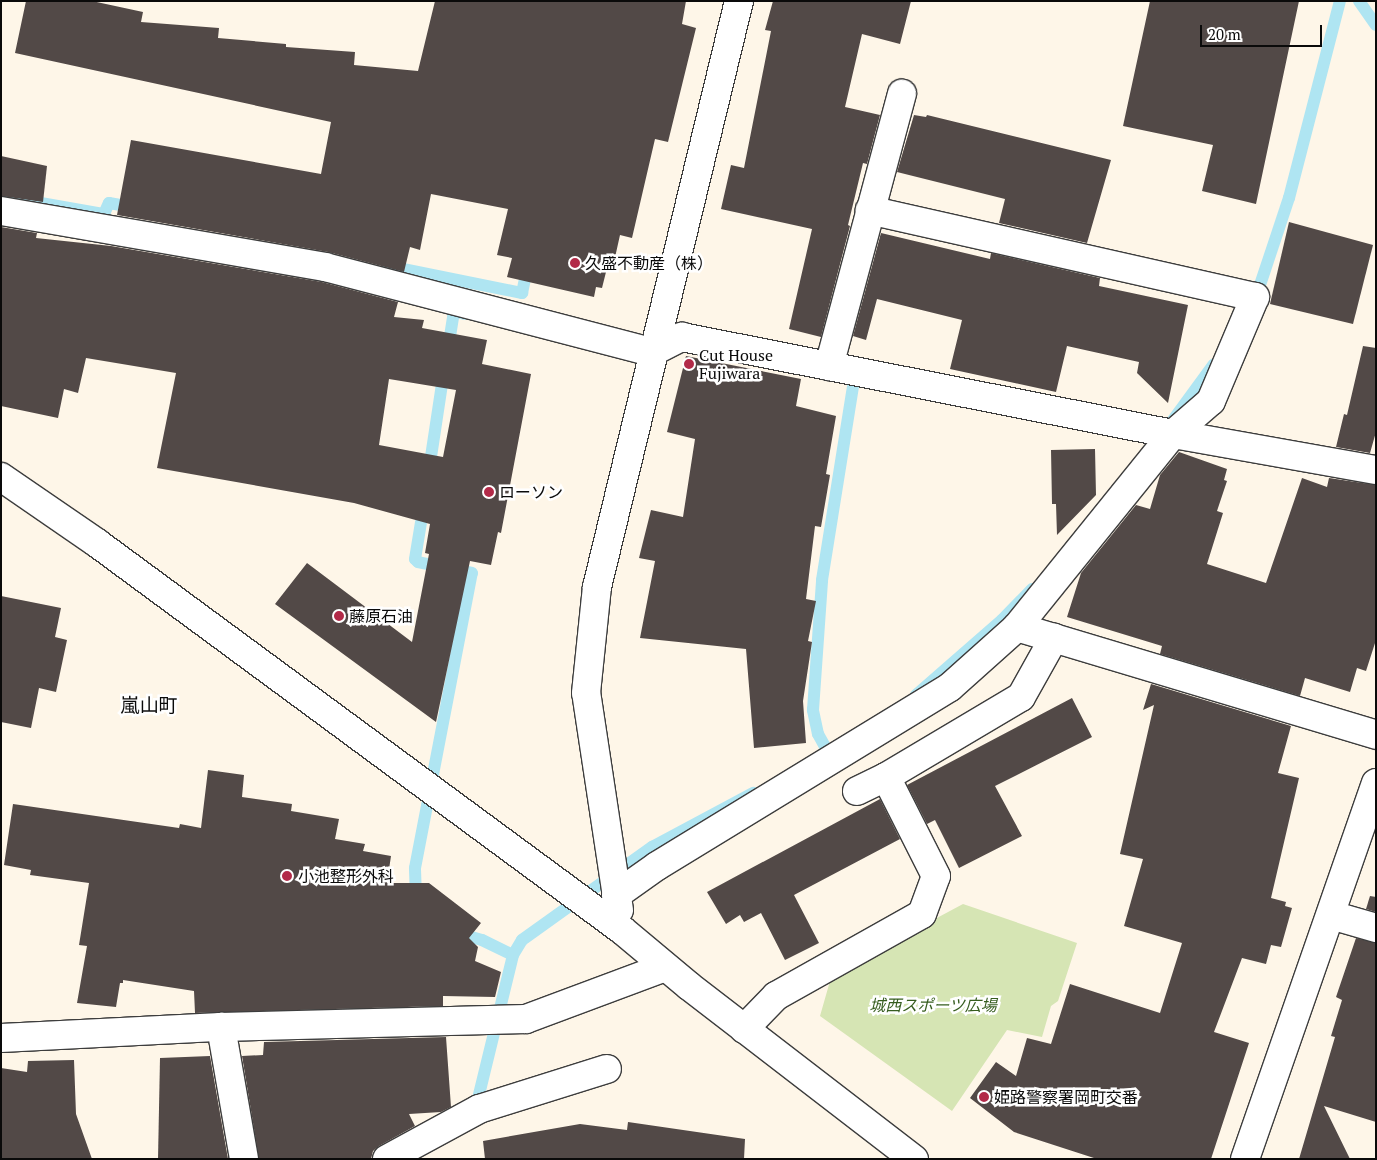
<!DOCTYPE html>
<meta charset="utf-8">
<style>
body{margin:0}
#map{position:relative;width:1377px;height:1160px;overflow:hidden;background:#fef6e8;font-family:"PT Serif","Noto Sans JP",serif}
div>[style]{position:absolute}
.green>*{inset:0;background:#d6e5b4}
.stream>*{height:12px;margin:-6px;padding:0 6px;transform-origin:6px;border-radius:6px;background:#afe5f2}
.building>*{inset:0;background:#524947}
.roads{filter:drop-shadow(1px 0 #3d3d3d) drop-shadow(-1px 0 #3d3d3d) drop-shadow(0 1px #3d3d3d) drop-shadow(0 -1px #3d3d3d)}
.minor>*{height:28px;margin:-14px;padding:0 14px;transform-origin:14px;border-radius:14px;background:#fff}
.dots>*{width:14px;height:14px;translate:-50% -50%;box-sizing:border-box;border:2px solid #fff;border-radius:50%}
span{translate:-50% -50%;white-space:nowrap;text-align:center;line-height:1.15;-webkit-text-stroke:5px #fff;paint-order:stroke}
.poi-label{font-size:16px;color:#0a0a0a}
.left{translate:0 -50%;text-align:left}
.park-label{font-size:16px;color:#365d1f;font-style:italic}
.quarter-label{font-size:19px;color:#0a0a0a}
.frame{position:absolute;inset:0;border:2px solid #0a0a0a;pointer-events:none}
.scale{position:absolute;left:1200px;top:25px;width:122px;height:22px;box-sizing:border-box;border:2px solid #0a0a0a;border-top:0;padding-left:6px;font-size:15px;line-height:18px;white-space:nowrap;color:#0a0a0a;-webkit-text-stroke:4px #fff;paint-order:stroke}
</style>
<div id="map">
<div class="green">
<div style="clip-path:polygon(963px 904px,1077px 943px,1058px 1001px,1051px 1006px,1042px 1037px,1007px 1030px,952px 1111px,820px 1016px,832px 974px)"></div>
</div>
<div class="stream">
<div style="left:1359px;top:1px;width:29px;rotate:55deg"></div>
<div style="left:1px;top:196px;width:105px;rotate:9.9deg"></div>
<div style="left:104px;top:214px;width:12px;rotate:-66deg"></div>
<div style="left:109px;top:203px;width:27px;rotate:10deg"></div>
<div style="left:388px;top:266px;width:137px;rotate:11.4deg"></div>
<div style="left:522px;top:293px;width:29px;rotate:-78deg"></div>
<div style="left:1252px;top:299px;width:16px;rotate:-60deg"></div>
<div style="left:1260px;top:285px;width:92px;rotate:-71.6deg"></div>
<div style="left:1289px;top:198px;width:203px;rotate:-75.5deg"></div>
<div style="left:448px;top:349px;width:38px;rotate:-81deg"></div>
<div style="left:454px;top:311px;width:11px;rotate:15deg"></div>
<div style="left:1173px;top:420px;width:69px;rotate:-53.8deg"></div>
<div style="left:429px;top:470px;width:100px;rotate:-81.4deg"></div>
<div style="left:916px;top:695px;width:114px;rotate:-41.1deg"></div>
<div style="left:1002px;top:620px;width:43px;rotate:-45.9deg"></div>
<div style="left:828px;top:752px;width:21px;rotate:-119deg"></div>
<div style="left:818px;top:734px;width:25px;rotate:-102deg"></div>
<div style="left:813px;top:710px;width:130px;rotate:-86deg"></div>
<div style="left:822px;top:580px;width:195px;rotate:-80.9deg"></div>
<div style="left:416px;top:898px;width:30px;rotate:-92deg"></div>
<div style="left:415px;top:868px;width:300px;rotate:-79.1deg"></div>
<div style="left:472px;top:573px;width:55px;rotate:-168.5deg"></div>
<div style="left:418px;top:562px;width:4px;rotate:-135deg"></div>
<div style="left:415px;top:559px;width:56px;rotate:-80.7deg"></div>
<div style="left:454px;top:932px;width:29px;rotate:16deg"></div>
<div style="left:482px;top:940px;width:34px;rotate:26deg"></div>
<div style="left:475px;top:1111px;width:161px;rotate:-76.3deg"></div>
<div style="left:513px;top:955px;width:17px;rotate:-59deg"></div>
<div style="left:522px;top:940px;width:160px;rotate:-35.6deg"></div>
<div style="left:652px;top:847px;width:115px;rotate:-28.1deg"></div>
</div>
<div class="building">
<div style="clip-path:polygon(26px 1px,92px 1px,143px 12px,141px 22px,219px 28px,218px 38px,286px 44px,286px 47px,355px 52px,354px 65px,418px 71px,435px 1px,686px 1px,682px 24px,696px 28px,668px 142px,655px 139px,632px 238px,620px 235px,614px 262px,609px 260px,602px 288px,596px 287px,594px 297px,507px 277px,512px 258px,497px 255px,508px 209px,431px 194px,420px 250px,410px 247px,404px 272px,328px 252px,117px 215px,131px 140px,321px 174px,331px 122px,15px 53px)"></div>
<div style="clip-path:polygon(773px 1px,911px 1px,900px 44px,862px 34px,845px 107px,880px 115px,867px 164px,863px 163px,848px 225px,850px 226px,821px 337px,789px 329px,812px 229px,721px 209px,731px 165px,744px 168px,771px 31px,765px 30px)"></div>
<div style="clip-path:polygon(1150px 1px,1299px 1px,1256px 204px,1202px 191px,1213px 145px,1123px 126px)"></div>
<div style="clip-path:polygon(914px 115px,926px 117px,927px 115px,1111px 160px,1087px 243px,999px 223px,1005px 199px,897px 172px)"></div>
<div style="clip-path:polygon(1px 156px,47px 166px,43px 202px,1px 196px)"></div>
<div style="clip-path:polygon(1289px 222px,1373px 245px,1353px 324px,1270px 304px)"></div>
<div style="clip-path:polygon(evenodd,1px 227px,37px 233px,36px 238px,111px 246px,322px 282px,398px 302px,394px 317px,424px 320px,422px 328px,487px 340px,482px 364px,531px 374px,501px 533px,498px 532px,491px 565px,470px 561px,436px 722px,275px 604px,307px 563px,412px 642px,429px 554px,425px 553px,430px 524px,354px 503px,157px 468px,176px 373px,86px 358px,78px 393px,64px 389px,58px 418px,1px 406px,1px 227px,389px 379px,456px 390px,443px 457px,379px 445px,389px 379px)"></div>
<div style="clip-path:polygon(881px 233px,990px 259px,991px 253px,1100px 278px,1099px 286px,1188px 305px,1168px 403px,1137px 373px,1139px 362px,1067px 346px,1056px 392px,950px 369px,962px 320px,877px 299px,866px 340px,853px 336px)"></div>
<div style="clip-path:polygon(1363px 346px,1376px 348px,1376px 432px,1370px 453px,1336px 447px,1344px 414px,1347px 415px)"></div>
<div style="clip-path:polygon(686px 356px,801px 379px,796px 406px,836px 416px,826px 474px,830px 475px,821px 527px,815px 526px,806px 599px,816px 601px,808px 641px,812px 642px,803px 701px,806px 743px,754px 748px,746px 649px,640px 638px,655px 561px,639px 558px,651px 510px,683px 517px,695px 439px,667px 432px)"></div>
<div style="clip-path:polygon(1095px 449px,1096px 495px,1057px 535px,1056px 504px,1052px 504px,1051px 450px)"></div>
<div style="clip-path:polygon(1179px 452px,1227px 469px,1224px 480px,1227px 481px,1217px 511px,1223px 513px,1207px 564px,1266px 583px,1302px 478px,1327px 487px,1329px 478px,1376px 485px,1376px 640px,1366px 671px,1357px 668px,1350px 692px,1305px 678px,1300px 696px,1160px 654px,1162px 646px,1067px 617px,1081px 573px,1136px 505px,1150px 509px,1160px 475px)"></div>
<div style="clip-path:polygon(1px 596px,61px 608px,55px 637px,67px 640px,56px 692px,39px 688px,31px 728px,1px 722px)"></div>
<div style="clip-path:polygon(1151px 684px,1291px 726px,1278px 773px,1299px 778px,1271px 898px,1286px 902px,1285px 906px,1292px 908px,1281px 947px,1271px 945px,1266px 964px,1242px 958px,1214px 1032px,1249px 1043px,1211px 1159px,1097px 1159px,1014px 1132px,970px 1098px,996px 1062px,1016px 1076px,1027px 1038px,1051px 1044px,1070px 984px,1160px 1013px,1182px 943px,1124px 926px,1143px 859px,1120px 854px,1154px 705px,1143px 710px)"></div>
<div style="clip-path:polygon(1072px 698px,1092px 737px,995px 786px,1022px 836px,959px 868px,935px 820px,927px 824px,907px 785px)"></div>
<div style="clip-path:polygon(208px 770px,244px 775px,242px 797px,292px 804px,291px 811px,339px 819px,335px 839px,365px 844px,363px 851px,391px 856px,387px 883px,429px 883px,481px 923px,469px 938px,478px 947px,475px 961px,501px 972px,495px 997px,443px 996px,443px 1006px,195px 1013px,194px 991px,123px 980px,123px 983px,120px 983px,116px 1007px,77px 1003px,87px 946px,79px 945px,89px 883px,30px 875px,31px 870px,4px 865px,13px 804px,179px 828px,180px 824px,201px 828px)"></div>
<div style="clip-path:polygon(880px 799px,900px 839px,794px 895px,819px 943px,785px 960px,761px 913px,744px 922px,740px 915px,726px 924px,707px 892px)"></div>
<div style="clip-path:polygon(1370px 896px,1376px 897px,1376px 912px,1366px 909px)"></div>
<div style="clip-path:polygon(1356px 938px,1376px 943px,1376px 1122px,1324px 1106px,1350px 1159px,1299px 1159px,1335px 1037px,1331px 1036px,1342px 1000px,1336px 997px)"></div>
<div style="clip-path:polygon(446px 1037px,451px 1107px,441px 1112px,409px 1114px,415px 1126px,379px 1146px,373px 1151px,371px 1159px,259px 1159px,242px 1056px,263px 1055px,264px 1042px)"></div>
<div style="clip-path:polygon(210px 1056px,228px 1159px,158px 1159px,160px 1058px)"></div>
<div style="clip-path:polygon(74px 1060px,76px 1114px,92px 1159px,1px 1159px,1px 1068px,27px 1072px,28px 1061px)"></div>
<div style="clip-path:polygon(628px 1122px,745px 1139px,744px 1159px,485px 1159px,483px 1141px,580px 1124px,627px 1130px)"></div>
</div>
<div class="roads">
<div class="minor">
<div style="left:1px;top:211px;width:329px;rotate:9.8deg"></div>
<div style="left:325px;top:267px;width:338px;rotate:14.6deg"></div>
<div style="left:652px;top:352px;width:34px;rotate:-27deg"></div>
<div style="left:682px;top:337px;width:500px;rotate:11.18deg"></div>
<div style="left:1173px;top:434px;width:206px;rotate:10.1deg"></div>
<div style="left:829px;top:366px;width:282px;rotate:-75deg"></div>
<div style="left:1px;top:477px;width:116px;rotate:34.5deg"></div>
<div style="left:97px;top:543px;width:652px;rotate:36.4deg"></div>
<div style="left:622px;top:930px;width:87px;rotate:39.9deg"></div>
<div style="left:689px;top:986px;width:284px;rotate:37.6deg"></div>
<div style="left:1017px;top:627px;width:375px;rotate:16.7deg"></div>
<div style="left:857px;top:791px;width:32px;rotate:-26deg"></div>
<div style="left:886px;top:777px;width:157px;rotate:-30.7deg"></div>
<div style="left:1021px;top:697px;width:68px;rotate:-60.8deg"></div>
<div style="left:616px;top:895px;width:50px;rotate:-35.3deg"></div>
<div style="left:657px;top:866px;width:343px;rotate:-31.4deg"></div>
<div style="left:950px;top:687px;width:90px;rotate:-41.8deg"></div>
<div style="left:1017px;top:627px;width:248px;rotate:-51.1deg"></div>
<div style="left:1173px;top:434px;width:50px;rotate:-41deg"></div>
<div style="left:1211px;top:401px;width:113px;rotate:-67.1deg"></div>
<div style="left:1255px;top:297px;width:395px;rotate:-167.3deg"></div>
<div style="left:619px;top:910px;width:219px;rotate:-98.6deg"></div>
<div style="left:586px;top:693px;width:107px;rotate:-84.1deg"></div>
<div style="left:597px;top:587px;width:603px;rotate:-76.38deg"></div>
<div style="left:1331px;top:915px;width:47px;rotate:16.1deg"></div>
<div style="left:221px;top:1027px;width:134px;rotate:80.1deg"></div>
<div style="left:744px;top:1029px;width:46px;rotate:-45.9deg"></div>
<div style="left:776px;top:996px;width:167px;rotate:-29.3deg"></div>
<div style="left:922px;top:914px;width:40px;rotate:-69.8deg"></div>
<div style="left:936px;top:876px;width:111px;rotate:-116.8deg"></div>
<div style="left:1px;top:1038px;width:220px;rotate:-2.9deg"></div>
<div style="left:221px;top:1027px;width:305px;rotate:-1.5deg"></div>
<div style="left:526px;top:1019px;width:148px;rotate:-20.5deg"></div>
<div style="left:387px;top:1159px;width:105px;rotate:-28.5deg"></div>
<div style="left:479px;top:1109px;width:134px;rotate:-17.4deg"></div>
<div style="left:1245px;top:1159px;width:398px;rotate:-70.8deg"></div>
</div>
</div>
<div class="dots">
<div style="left:575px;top:263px;background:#b22a48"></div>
<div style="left:689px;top:364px;background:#b22a48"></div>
<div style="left:489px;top:492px;background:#b22a48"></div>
<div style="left:339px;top:616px;background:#b22a48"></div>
<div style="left:287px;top:876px;background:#b22a48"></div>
<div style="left:984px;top:1097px;background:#b22a48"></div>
</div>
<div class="poi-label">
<span class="left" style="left:585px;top:263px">久盛不動産（株）</span>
<span class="left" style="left:699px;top:364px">Cut House<br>Fujiwara</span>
<span class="left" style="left:499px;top:492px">ローソン</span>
<span class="left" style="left:349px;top:616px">藤原石油</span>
<span class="left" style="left:298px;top:876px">小池整形外科</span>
<span class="left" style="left:994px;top:1097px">姫路警察署岡町交番</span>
</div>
<div class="park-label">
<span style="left:933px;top:1005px">城西スポーツ広場</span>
</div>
<div class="quarter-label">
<span style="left:149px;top:705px">嵐山町</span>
</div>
<div class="frame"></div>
<div class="scale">20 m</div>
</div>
